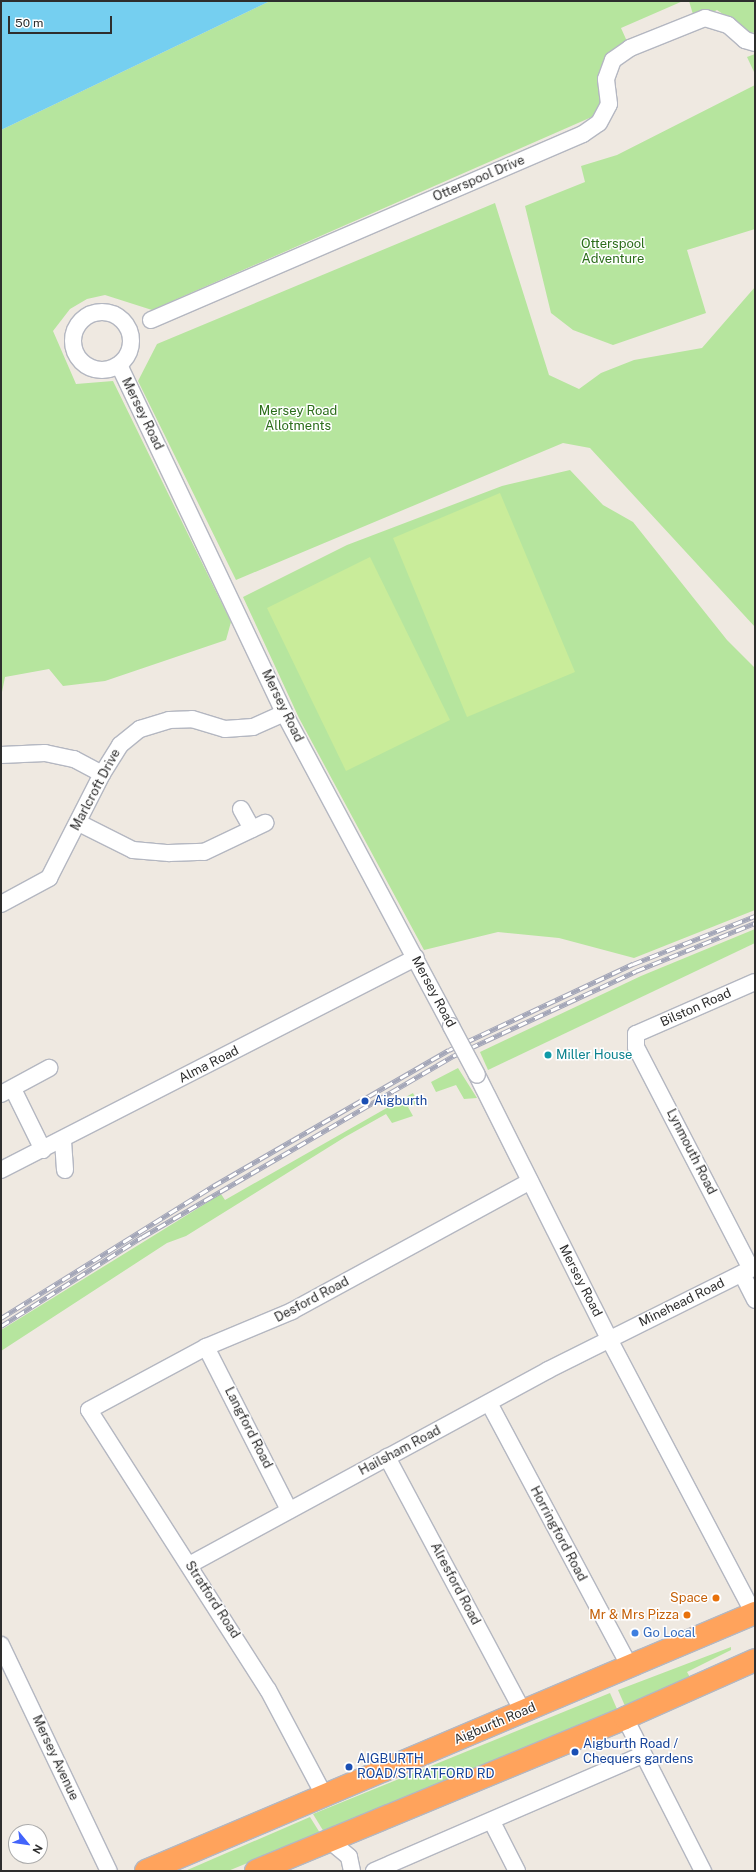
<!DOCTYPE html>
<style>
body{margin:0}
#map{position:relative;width:756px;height:1872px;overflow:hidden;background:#efe9e1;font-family:"Public Sans",sans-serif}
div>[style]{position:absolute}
.green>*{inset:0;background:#b6e59e}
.pitch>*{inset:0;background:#c9ec9a}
.water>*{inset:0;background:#75cff0}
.roads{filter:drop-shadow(1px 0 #b4b7c1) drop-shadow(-1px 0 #b4b7c1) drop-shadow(0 1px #b4b7c1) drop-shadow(0 -1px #b4b7c1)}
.street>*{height:16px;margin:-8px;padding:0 8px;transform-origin:8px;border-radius:8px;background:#fff}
.street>.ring{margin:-8px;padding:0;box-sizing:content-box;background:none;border:16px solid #fff;border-radius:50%}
.highway>*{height:22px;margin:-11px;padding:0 11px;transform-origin:11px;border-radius:11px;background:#ffa35c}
.rail>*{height:4.5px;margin-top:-2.25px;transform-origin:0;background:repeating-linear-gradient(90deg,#fff 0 9px,#a3a6b8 0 18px);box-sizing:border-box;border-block:1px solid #a3a6b8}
.bridges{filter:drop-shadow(1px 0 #b4b7c1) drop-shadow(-1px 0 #b4b7c1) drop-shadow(0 1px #b4b7c1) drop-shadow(0 -1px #b4b7c1)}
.street-bridge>*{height:16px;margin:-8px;padding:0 8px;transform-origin:8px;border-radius:8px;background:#fff}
.dots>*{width:11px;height:11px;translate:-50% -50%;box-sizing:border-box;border:2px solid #fff;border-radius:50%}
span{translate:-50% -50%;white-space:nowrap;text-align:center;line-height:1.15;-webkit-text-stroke:3px #fff;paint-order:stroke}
.street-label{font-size:13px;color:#2e2e2e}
.park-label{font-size:13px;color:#2c6e1b}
.culture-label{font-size:13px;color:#0d838f}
.left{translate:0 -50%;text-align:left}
.transit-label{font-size:13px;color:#164399}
.food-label{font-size:13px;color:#c56008}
.right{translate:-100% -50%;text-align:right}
.shop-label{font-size:13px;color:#366cbe}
.frame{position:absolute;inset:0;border:2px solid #2e2e2e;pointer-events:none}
.north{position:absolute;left:8px;top:1824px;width:40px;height:40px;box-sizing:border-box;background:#fff;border:1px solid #ababab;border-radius:50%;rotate:119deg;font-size:11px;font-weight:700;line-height:16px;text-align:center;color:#2e2e2e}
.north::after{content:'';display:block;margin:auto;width:14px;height:18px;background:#4264fb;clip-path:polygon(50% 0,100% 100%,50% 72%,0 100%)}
.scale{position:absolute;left:8px;top:16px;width:104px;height:18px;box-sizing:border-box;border:2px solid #2e2e2e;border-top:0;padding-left:5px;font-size:12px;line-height:14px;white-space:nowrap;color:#2e2e2e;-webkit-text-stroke:3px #fff;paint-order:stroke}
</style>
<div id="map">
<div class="green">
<div style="clip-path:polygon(270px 1px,683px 1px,621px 28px,630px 48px,617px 46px,606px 59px,599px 76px,600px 102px,594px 116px,152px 310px,105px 295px,87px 299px,70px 309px,53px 331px,76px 384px,113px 381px,231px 622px,226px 640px,105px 681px,63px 686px,49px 669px,5px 677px,1px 697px,1px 130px)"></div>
<div style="clip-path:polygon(689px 1px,755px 1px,755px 33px,749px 32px,717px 10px,695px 21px)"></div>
<div style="clip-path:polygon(755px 54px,755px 74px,747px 57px)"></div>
<div style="clip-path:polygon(755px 85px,755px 229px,687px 250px,706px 313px,613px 345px,573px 330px,551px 313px,525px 206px,585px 182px,581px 166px,617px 155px)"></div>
<div style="clip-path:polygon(495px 203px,549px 375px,579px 389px,601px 373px,634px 360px,702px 348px,755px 287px,755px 627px,590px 448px,563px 443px,236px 580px,138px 381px,157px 344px)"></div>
<div style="clip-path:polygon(570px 470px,603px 505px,633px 522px,727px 640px,755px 668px,755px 910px,634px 958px,559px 938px,498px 932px,424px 950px,299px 718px,243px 597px,347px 545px,502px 486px)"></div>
<div style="clip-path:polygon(755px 929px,755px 943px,488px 1070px,480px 1052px,641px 976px)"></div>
<div style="clip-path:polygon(458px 1068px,477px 1098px,464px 1099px,456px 1085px,436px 1092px,431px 1082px)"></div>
<div style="clip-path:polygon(413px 1093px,418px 1103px,408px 1107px,413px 1116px,392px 1123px,386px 1114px,345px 1137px,186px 1236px,167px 1243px,1px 1351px,1px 1330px,221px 1194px,225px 1200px)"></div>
<div style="clip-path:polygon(731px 1647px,731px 1650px,687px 1672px,691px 1679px,625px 1706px,618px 1690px)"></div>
<div style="clip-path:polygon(610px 1693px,617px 1709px,324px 1832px,313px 1814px)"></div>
<div style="clip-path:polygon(310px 1817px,320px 1833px,228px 1871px,185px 1871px)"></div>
</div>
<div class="pitch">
<div style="clip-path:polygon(500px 493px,575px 672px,467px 717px,393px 538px)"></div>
<div style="clip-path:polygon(370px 557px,450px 720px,346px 771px,267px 608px)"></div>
</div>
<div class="water">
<div style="clip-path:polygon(1px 1px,270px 1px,1px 130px)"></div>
</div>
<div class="roads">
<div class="street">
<div class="ring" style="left:73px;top:312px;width:42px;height:42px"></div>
<div style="left:151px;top:320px;width:470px;rotate:-23.3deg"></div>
<div style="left:583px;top:134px;width:19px;rotate:-35deg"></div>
<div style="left:599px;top:123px;width:21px;rotate:-62deg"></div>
<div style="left:609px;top:104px;width:25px;rotate:-97deg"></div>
<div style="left:606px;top:79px;width:20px;rotate:-70deg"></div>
<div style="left:613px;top:60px;width:21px;rotate:-35deg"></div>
<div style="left:630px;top:48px;width:81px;rotate:-21.8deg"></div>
<div style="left:705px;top:18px;width:24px;rotate:17deg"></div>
<div style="left:728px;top:25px;width:23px;rotate:41deg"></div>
<div style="left:745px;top:40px;width:10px;rotate:17deg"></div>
<div style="left:119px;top:365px;width:385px;rotate:64.6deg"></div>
<div style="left:284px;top:713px;width:355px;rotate:61.9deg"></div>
<div style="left:1px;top:755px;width:44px;rotate:-2.6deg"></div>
<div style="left:45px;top:753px;width:30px;rotate:12deg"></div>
<div style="left:74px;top:759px;width:32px;rotate:28deg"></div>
<div style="left:241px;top:809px;width:23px;rotate:61deg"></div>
<div style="left:79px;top:823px;width:60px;rotate:26.6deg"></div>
<div style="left:133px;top:850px;width:36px;rotate:5deg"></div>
<div style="left:169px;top:853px;width:35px;rotate:-2deg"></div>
<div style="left:204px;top:852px;width:68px;rotate:-25.4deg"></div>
<div style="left:1px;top:904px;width:55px;rotate:-28.4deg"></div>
<div style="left:49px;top:878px;width:117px;rotate:-63deg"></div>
<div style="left:102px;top:774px;width:34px;rotate:-58deg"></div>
<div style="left:120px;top:745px;width:26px;rotate:-39deg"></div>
<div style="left:140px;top:729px;width:30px;rotate:-17deg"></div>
<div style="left:169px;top:720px;width:23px;rotate:-2deg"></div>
<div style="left:192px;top:719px;width:34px;rotate:17deg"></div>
<div style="left:225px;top:729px;width:28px;rotate:-4deg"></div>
<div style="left:253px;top:727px;width:34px;rotate:-24deg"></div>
<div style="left:477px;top:1075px;width:295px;rotate:63.4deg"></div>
<div style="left:609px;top:1339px;width:313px;rotate:62.2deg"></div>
<div style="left:13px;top:1089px;width:68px;rotate:63.8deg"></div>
<div style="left:1px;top:1094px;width:55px;rotate:-28.4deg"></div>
<div style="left:63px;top:1141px;width:29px;rotate:86deg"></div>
<div style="left:1px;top:1170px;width:466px;rotate:-27.1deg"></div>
<div style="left:751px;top:1269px;width:250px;rotate:-117.4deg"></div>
<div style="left:636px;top:1047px;width:13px;rotate:-90deg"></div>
<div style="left:636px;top:1034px;width:130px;rotate:-23.6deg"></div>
<div style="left:742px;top:1274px;width:29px;rotate:63deg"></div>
<div style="left:206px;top:1347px;width:183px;rotate:63deg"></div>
<div style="left:489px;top:1403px;width:297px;rotate:61.9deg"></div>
<div style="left:387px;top:1457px;width:289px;rotate:61.9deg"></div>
<div style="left:191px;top:1564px;width:406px;rotate:-28.5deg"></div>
<div style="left:548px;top:1370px;width:231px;rotate:-26.5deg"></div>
<div style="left:1px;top:1645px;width:250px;rotate:64.5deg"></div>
<div style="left:625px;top:1718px;width:172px;rotate:63deg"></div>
<div style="left:325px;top:1797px;width:121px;rotate:-118deg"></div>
<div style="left:268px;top:1690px;width:332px;rotate:-122.6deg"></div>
<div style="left:89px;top:1410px;width:133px;rotate:-28.3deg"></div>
<div style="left:206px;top:1347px;width:93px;rotate:-22.7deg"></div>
<div style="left:292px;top:1311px;width:271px;rotate:-28.6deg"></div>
<div style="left:492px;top:1822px;width:55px;rotate:63deg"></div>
<div style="left:329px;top:1840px;width:26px;rotate:40deg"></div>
<div style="left:349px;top:1857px;width:14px;rotate:78deg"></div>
<div style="left:374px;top:1871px;width:292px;rotate:-23.4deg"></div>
</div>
<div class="highway">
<div style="left:146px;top:1871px;width:661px;rotate:-22.96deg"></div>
<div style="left:256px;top:1871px;width:399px;rotate:-22.5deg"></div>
<div style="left:625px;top:1718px;width:142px;rotate:-24deg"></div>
</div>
</div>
<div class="rail">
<div style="left:1px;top:1318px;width:250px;rotate:-31.9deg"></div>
<div style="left:213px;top:1186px;width:272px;rotate:-30deg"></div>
<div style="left:449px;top:1050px;width:203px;rotate:-25.1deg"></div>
<div style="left:633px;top:964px;width:131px;rotate:-21.5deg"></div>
<div style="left:1px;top:1326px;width:167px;rotate:-32.3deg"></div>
<div style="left:142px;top:1237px;width:360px;rotate:-30.2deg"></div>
<div style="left:453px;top:1056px;width:202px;rotate:-24.9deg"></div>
<div style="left:636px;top:971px;width:128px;rotate:-22deg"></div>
</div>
<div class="bridges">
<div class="street-bridge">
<div style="left:451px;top:1026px;width:55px;rotate:62deg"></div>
</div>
</div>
<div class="dots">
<div style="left:548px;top:1055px;background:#0f9aa8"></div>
<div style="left:365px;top:1101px;background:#1a4fb4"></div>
<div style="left:716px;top:1598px;background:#e8710a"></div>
<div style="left:687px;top:1615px;background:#e8710a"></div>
<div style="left:635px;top:1633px;background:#3f7fe0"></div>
<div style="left:575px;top:1752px;background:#1a4fb4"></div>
<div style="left:349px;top:1767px;background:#1a4fb4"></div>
</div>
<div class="street-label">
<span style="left:479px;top:179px;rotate:-23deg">Otterspool Drive</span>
<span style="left:142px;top:414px;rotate:64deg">Mersey Road</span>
<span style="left:282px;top:706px;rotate:64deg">Mersey Road</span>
<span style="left:96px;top:790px;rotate:-62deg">Marlcroft Drive</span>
<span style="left:433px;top:992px;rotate:62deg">Mersey Road</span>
<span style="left:696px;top:1008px;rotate:-24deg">Bilston Road</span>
<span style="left:209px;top:1065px;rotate:-27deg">Alma Road</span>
<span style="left:691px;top:1152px;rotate:63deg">Lynmouth Road</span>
<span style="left:580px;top:1281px;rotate:63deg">Mersey Road</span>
<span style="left:312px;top:1300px;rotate:-28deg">Desford Road</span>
<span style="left:682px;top:1303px;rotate:-26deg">Minehead Road</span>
<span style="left:248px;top:1428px;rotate:63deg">Langford Road</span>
<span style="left:400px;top:1451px;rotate:-28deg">Hailsham Road</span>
<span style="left:558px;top:1534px;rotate:62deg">Horringford Road</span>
<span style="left:455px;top:1584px;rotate:62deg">Alresford Road</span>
<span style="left:212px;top:1600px;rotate:57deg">Stratford Road</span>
<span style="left:495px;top:1724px;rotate:-23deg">Aigburth Road</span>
<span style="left:55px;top:1758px;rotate:65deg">Mersey Avenue</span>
</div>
<div class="park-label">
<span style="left:613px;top:252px">Otterspool<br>Adventure</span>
<span style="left:298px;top:419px">Mersey Road<br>Allotments</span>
</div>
<div class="culture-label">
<span class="left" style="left:556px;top:1055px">Miller House</span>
</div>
<div class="transit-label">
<span class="left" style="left:374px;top:1101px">Aigburth</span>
<span class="left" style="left:583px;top:1752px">Aigburth Road /<br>Chequers gardens</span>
<span class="left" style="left:357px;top:1767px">AIGBURTH<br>ROAD/STRATFORD RD</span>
</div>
<div class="food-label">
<span class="right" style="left:708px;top:1598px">Space</span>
<span class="right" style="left:679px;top:1615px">Mr &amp; Mrs Pizza</span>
</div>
<div class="shop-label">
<span class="left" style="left:643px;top:1633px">Go Local</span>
</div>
<div class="frame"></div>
<div class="north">N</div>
<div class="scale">50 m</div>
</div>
